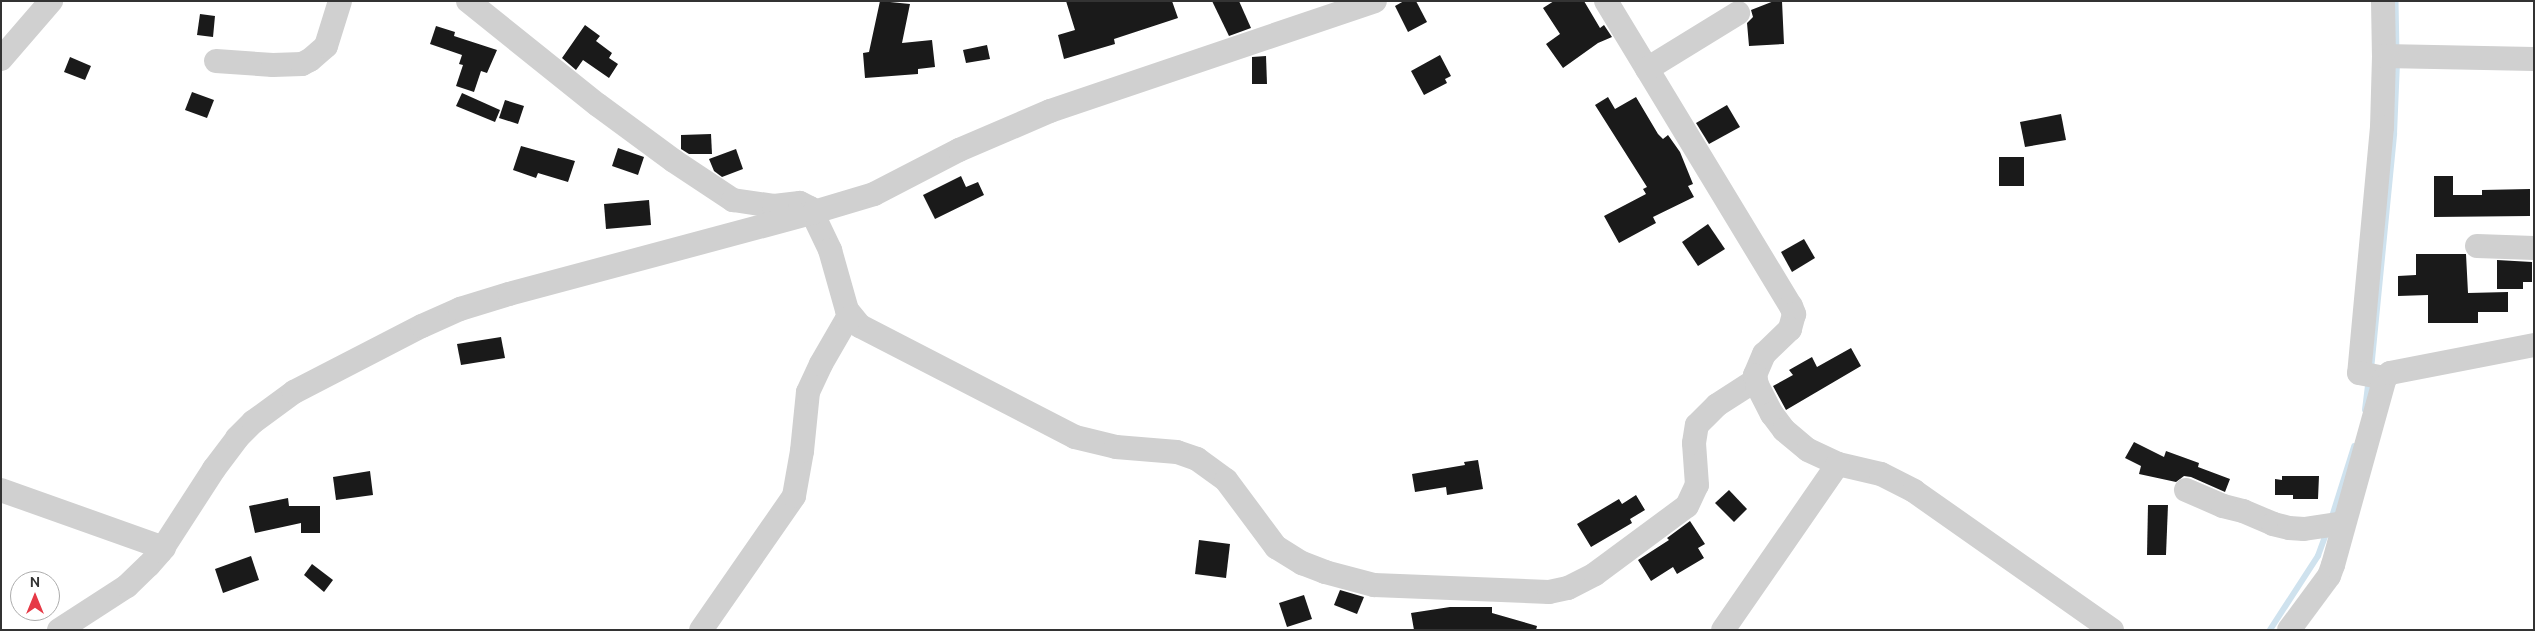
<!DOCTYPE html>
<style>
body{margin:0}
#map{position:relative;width:2535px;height:631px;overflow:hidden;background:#fff;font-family:Ubuntu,sans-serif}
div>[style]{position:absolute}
.stream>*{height:5.5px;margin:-2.75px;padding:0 2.75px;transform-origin:2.75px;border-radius:2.75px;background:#cfe2ee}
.building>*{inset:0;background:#1a1a1a}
.minor>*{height:24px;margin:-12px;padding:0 12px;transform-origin:12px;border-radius:12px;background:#d0d0d0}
span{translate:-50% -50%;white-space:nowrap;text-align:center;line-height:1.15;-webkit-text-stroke:5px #fff;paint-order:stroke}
.frame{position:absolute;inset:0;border:2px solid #333;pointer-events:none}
.north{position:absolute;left:10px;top:571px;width:50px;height:50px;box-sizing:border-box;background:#fff;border:1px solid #adadad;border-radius:50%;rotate:0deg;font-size:14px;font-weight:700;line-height:20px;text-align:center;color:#333}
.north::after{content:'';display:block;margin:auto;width:18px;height:22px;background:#e63946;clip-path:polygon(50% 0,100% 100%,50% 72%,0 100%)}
</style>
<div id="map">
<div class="stream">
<div style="left:2396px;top:1px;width:51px;rotate:88.9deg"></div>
<div style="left:2371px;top:370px;width:237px;rotate:-84.4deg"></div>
<div style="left:2394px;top:134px;width:73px;rotate:-87.6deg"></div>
<div style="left:2365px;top:410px;width:31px;rotate:-83deg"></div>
<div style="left:2331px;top:520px;width:77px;rotate:-72.5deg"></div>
<div style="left:2270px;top:630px;width:88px;rotate:-57deg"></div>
<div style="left:2318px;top:556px;width:27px;rotate:-70deg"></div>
</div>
<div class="building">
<div style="clip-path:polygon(880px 1px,910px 4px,902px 43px,932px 40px,935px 67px,918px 69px,918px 74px,865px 78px,863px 53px,869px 52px)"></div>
<div style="clip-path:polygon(1066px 1px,1172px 1px,1178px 18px,1114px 39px,1115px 44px,1064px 59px,1058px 35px,1075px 30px)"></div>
<div style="clip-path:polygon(1212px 1px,1239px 1px,1251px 28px,1229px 36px)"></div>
<div style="clip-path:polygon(1404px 1px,1416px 1px,1427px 22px,1408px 32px,1395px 6px)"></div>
<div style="clip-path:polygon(1554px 1px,1584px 1px,1600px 28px,1604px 25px,1612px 37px,1598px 43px,1563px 68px,1546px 44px,1560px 34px,1543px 8px)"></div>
<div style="clip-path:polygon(1774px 1px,1782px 1px,1784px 44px,1749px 46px,1747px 23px,1753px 17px,1751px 10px)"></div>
<div style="clip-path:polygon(200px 14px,215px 16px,213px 37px,197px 35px)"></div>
<div style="clip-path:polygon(585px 25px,600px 36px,596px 41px,612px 53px,609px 58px,618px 64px,609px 78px,583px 60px,576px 70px,562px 58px)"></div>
<div style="clip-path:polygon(436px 26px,455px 32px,454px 36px,497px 50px,487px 73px,481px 71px,474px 92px,456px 86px,463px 65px,459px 64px,462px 55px,430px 44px)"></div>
<div style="clip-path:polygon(987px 45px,990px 59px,966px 63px,963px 50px)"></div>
<div style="clip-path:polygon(1440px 55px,1451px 76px,1445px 79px,1447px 83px,1424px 95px,1411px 71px)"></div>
<div style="clip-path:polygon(1266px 56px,1267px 84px,1252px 84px,1252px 57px)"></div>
<div style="clip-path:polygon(70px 57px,91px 66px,85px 80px,64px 72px)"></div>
<div style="clip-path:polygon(192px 92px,214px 100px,207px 118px,185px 110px)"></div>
<div style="clip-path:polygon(462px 93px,500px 110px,495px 122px,456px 106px)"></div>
<div style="clip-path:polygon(1608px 97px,1615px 109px,1636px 97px,1658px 134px,1663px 139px,1668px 135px,1680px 152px,1693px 184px,1688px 186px,1694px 197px,1653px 217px,1656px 223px,1619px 243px,1604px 216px,1646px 194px,1643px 189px,1647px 187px,1595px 105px)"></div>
<div style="clip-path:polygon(505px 100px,524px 106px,518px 124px,499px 118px)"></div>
<div style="clip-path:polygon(1727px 105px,1740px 127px,1709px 144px,1696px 123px)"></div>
<div style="clip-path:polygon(2061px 114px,2066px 140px,2025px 147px,2020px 122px)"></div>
<div style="clip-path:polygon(711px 134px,712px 154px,689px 154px,681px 149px,681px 135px)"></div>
<div style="clip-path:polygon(521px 146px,575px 161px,568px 182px,538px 173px,536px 178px,513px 170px)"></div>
<div style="clip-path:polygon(618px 148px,644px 157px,638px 175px,612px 166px)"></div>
<div style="clip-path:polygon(736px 149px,743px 169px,722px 177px,714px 171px,709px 159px)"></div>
<div style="clip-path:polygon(1999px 157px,2024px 157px,2024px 186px,1999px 186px)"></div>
<div style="clip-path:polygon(961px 176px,966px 187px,978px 182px,984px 195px,935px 219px,923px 195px)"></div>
<div style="clip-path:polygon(2434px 176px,2453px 176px,2453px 195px,2482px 195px,2482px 190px,2530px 189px,2530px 216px,2434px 217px)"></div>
<div style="clip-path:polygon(649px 200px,651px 225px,606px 229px,604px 204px)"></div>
<div style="clip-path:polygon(1708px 224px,1725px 249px,1698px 266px,1682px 242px)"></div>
<div style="clip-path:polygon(1804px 239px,1815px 258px,1792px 272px,1781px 252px)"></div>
<div style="clip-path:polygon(2416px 254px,2466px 254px,2468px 293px,2508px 292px,2508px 312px,2478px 312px,2478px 323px,2428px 323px,2428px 295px,2398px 296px,2398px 276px,2416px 275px)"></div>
<div style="clip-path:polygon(2497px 260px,2532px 262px,2532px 282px,2523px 282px,2523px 289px,2497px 289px)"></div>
<div style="clip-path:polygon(501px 337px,505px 358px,461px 365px,457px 344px)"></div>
<div style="clip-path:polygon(1851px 348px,1861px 366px,1786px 410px,1773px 386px,1793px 375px,1789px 370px,1812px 357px,1817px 367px)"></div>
<div style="clip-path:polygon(2134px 442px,2164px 457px,2166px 451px,2199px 463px,2198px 467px,2230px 479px,2225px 492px,2191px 477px,2184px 476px,2176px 482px,2139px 474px,2141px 466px,2125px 458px)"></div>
<div style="clip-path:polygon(1478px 460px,1483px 489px,1447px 495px,1446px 487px,1415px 492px,1412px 474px,1465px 465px,1464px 462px)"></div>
<div style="clip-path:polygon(370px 471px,373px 495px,336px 500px,333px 477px)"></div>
<div style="clip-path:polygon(2282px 476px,2319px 476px,2318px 499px,2293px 499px,2293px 495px,2275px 495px,2275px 479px,2282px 480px)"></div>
<div style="clip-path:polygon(1729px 490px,1747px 509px,1734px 522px,1715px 503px)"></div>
<div style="clip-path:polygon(1636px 495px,1645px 510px,1630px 519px,1632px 523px,1591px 547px,1577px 524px,1619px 499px,1622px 504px)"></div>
<div style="clip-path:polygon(288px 498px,289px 506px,320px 506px,320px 533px,301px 533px,301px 523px,255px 533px,249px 506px)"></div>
<div style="clip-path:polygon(2148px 505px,2168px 505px,2166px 555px,2147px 555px)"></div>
<div style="clip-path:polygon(1690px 521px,1705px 544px,1698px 548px,1704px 558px,1677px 574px,1673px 567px,1651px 581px,1638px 560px,1669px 540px,1667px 538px)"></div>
<div style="clip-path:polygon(1199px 540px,1230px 544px,1226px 578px,1195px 574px)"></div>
<div style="clip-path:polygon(251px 556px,259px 580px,223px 593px,215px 569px)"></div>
<div style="clip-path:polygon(312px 564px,333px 580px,324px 592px,304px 575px)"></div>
<div style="clip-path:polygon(1340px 590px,1364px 597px,1357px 614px,1334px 605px)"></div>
<div style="clip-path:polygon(1304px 595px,1312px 619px,1287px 627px,1279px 603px)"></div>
<div style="clip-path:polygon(1450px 607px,1492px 607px,1492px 613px,1537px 626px,1536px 630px,1414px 630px,1411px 613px)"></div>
</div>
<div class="minor">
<div style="left:468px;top:1px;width:166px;rotate:38.7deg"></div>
<div style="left:598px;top:105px;width:94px;rotate:36.4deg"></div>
<div style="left:674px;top:161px;width:71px;rotate:33.5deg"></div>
<div style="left:733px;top:200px;width:41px;rotate:8.3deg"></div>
<div style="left:774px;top:206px;width:26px;rotate:-7deg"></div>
<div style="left:800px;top:203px;width:11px;rotate:27deg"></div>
<div style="left:810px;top:208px;width:47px;rotate:64.5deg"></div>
<div style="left:830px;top:250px;width:62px;rotate:74.2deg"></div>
<div style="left:847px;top:310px;width:21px;rotate:51deg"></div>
<div style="left:860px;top:326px;width:242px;rotate:27.3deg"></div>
<div style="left:1075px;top:437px;width:42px;rotate:13.7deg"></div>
<div style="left:1116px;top:447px;width:61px;rotate:4.7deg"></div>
<div style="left:1177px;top:452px;width:21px;rotate:19deg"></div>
<div style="left:1197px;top:459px;width:36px;rotate:36deg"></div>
<div style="left:1226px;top:480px;width:84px;rotate:53.3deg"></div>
<div style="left:1276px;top:547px;width:31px;rotate:32deg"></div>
<div style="left:1302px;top:563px;width:25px;rotate:21deg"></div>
<div style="left:1325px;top:572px;width:51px;rotate:14.9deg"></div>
<div style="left:1374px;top:585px;width:175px;rotate:2.3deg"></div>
<div style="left:1549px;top:592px;width:19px;rotate:-12deg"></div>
<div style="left:1568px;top:588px;width:30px;rotate:-27deg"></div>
<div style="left:1595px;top:574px;width:114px;rotate:-36.5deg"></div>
<div style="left:1687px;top:506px;width:23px;rotate:-65deg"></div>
<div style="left:1697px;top:485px;width:42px;rotate:-94.1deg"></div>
<div style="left:1694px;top:443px;width:18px;rotate:-81deg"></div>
<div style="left:1697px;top:425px;width:28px;rotate:-45deg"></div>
<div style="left:1717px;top:405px;width:46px;rotate:-32.7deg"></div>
<div style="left:1606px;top:1px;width:357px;rotate:58.8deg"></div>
<div style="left:1791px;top:306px;width:9px;rotate:69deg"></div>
<div style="left:1794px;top:314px;width:16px;rotate:105deg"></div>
<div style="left:1790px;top:329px;width:36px;rotate:136deg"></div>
<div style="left:1764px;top:354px;width:23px;rotate:113deg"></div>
<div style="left:1755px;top:375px;width:10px;rotate:79deg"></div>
<div style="left:1757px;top:385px;width:33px;rotate:63deg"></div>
<div style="left:1772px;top:414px;width:20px;rotate:53deg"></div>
<div style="left:1784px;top:430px;width:31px;rotate:40deg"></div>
<div style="left:1808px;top:450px;width:33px;rotate:25deg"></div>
<div style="left:1838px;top:464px;width:44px;rotate:13.1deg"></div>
<div style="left:1881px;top:474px;width:37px;rotate:27deg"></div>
<div style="left:1914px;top:491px;width:242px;rotate:35.1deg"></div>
<div style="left:2383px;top:1px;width:55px;rotate:89deg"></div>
<div style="left:2384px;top:56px;width:71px;rotate:91.6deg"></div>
<div style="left:2382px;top:127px;width:247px;rotate:95.3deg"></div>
<div style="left:2359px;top:373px;width:26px;rotate:11deg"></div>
<div style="left:2384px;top:56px;width:150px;rotate:1.1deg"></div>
<div style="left:1px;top:59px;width:77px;rotate:-49.2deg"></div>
<div style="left:216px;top:61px;width:57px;rotate:4deg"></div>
<div style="left:273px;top:65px;width:29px;rotate:-2deg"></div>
<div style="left:302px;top:64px;width:9px;rotate:-27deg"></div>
<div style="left:310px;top:60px;width:21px;rotate:-41deg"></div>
<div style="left:326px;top:46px;width:47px;rotate:-72.7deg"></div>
<div style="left:1647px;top:69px;width:107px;rotate:-31.6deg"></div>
<div style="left:2477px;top:246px;width:57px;rotate:2deg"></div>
<div style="left:1px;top:490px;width:173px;rotate:19.6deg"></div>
<div style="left:2186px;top:490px;width:40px;rotate:23.4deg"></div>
<div style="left:2223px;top:506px;width:21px;rotate:14deg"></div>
<div style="left:2243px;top:511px;width:33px;rotate:23deg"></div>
<div style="left:2273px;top:524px;width:16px;rotate:14deg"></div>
<div style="left:2289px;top:528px;width:15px;rotate:4deg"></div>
<div style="left:2304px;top:529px;width:40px;rotate:-8.5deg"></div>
<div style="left:59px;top:630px;width:81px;rotate:-32.9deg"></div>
<div style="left:127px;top:586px;width:30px;rotate:-44deg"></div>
<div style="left:149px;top:565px;width:18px;rotate:-49deg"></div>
<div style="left:161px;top:551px;width:98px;rotate:-57.1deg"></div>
<div style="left:214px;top:469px;width:39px;rotate:-53deg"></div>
<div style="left:237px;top:438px;width:23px;rotate:-45deg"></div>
<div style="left:253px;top:422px;width:51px;rotate:-36.2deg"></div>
<div style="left:294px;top:392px;width:144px;rotate:-27.3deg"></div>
<div style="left:422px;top:326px;width:42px;rotate:-24.1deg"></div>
<div style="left:460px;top:309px;width:51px;rotate:-17deg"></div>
<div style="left:509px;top:294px;width:316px;rotate:-15deg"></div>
<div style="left:814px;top:212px;width:63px;rotate:-16.7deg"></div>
<div style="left:874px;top:194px;width:96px;rotate:-27.4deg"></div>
<div style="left:959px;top:150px;width:99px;rotate:-23.2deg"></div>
<div style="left:1050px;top:111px;width:343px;rotate:-18.7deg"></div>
<div style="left:701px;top:630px;width:163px;rotate:-55.2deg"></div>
<div style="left:794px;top:496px;width:46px;rotate:-79.9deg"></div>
<div style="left:802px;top:451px;width:59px;rotate:-84.2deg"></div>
<div style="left:808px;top:392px;width:31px;rotate:-65deg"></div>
<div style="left:821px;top:364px;width:52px;rotate:-60deg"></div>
<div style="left:847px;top:319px;width:4px;rotate:-27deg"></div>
<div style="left:1723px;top:630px;width:202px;rotate:-55.3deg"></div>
<div style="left:2289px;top:630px;width:67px;rotate:-53.5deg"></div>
<div style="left:2329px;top:576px;width:12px;rotate:-70deg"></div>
<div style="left:2333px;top:565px;width:194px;rotate:-74.5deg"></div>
<div style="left:2385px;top:378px;width:7px;rotate:-45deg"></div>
<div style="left:2390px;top:373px;width:147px;rotate:-11deg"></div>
</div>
<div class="frame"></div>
<div class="north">N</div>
</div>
